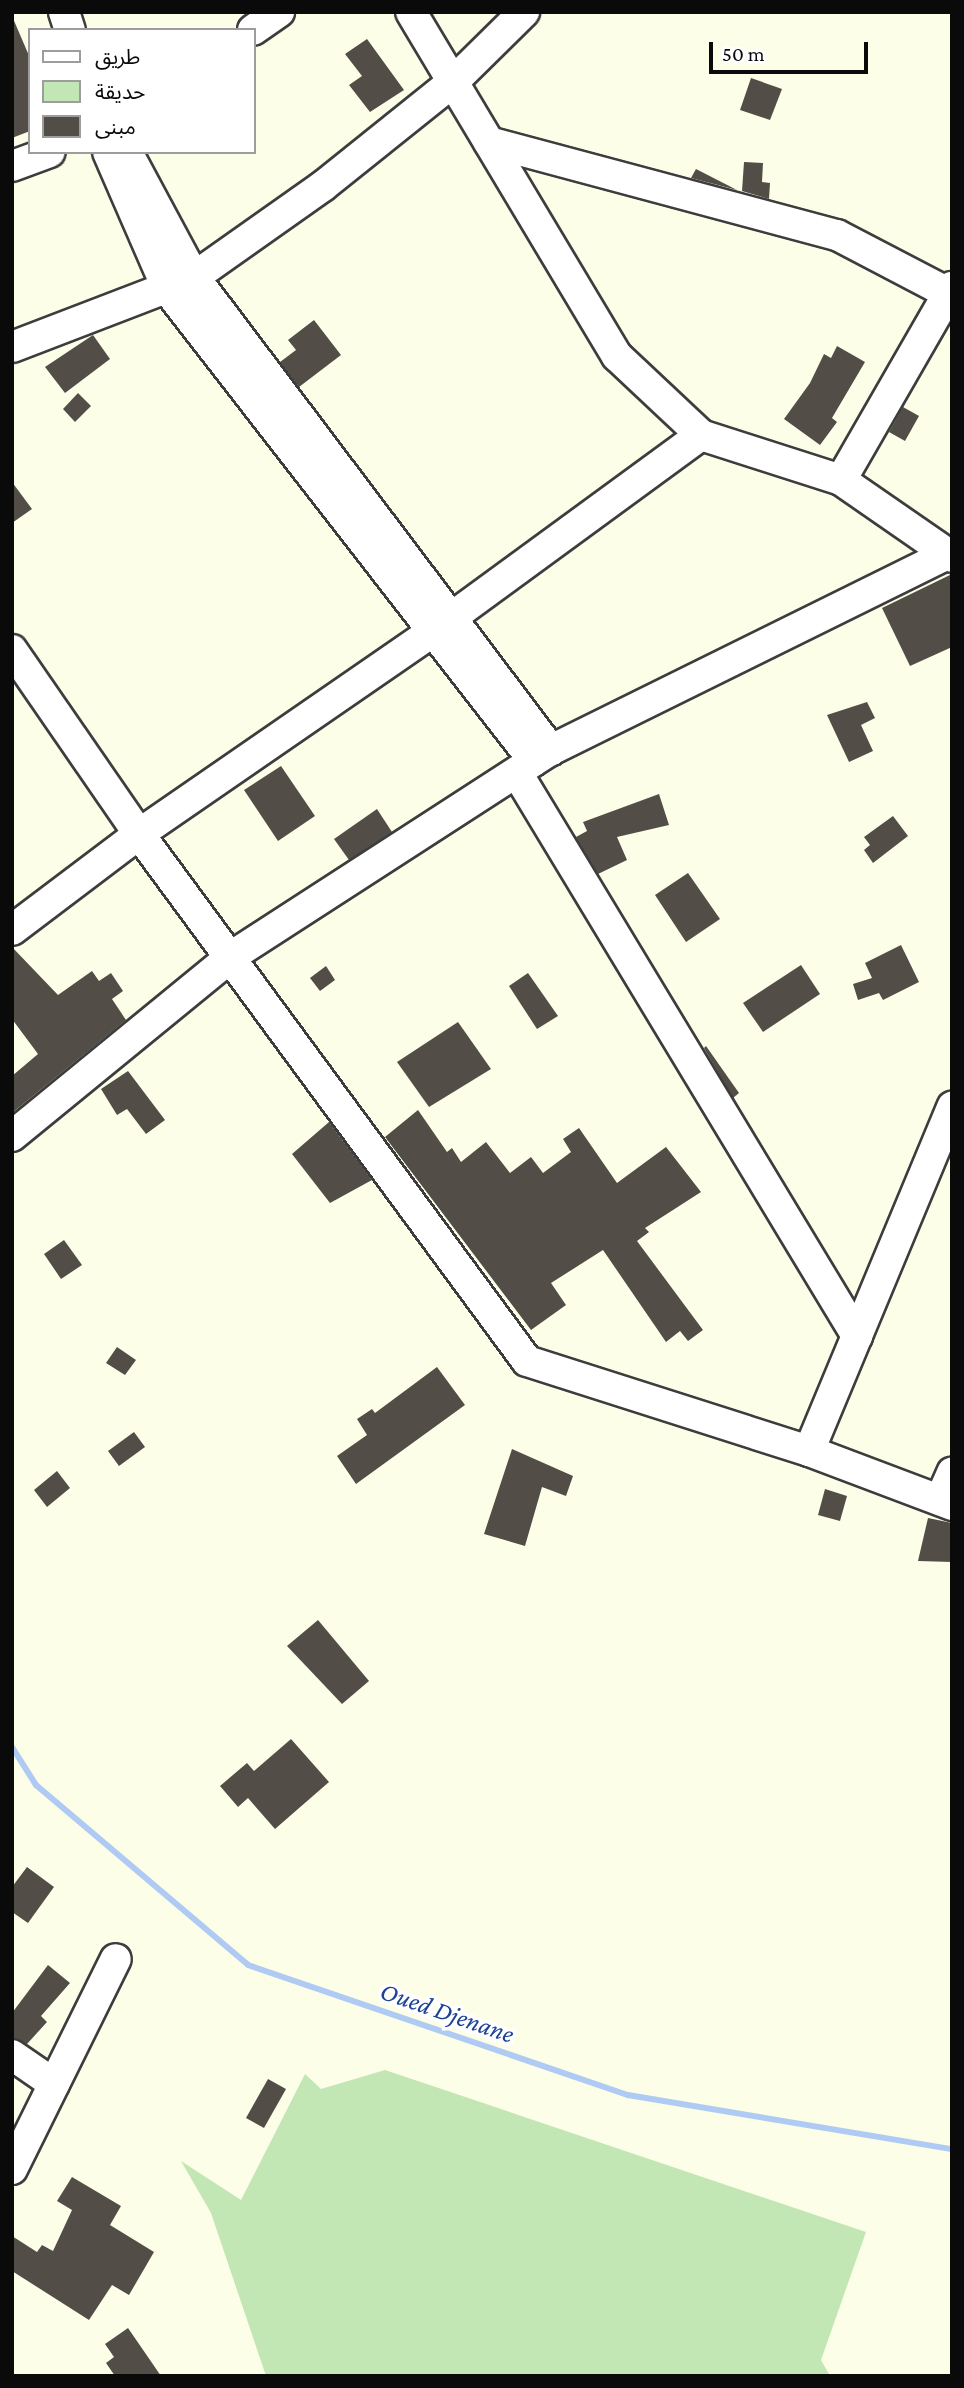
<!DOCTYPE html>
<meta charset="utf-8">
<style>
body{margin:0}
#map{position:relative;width:964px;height:2388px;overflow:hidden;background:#fdfee8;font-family:"Crimson Pro","Noto Sans Arabic",serif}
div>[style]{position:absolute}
.green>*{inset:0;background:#c2e6b4}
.stream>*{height:6px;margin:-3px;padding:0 3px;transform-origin:3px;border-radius:3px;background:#afcaf3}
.building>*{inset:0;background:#524e47}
.roads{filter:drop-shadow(2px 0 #3d3d3d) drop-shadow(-2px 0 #3d3d3d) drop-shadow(0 2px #3d3d3d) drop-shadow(0 -2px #3d3d3d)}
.minor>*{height:30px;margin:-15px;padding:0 15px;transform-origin:15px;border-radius:15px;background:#fff}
span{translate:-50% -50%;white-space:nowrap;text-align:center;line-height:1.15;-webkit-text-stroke:7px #fff;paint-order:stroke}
.water-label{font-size:26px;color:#1b4394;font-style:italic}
.frame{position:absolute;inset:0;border:14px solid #0a0a0a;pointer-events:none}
.legend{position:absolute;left:28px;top:28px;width:228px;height:126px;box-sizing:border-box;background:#fff;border:2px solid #9d9d9d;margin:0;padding:9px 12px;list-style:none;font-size:21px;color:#0a0a0a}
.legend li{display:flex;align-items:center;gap:14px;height:35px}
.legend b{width:35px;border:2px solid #9d9d9d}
.scale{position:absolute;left:709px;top:42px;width:159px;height:32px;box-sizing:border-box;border:4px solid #0a0a0a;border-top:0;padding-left:9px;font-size:21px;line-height:24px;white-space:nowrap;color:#0a0a0a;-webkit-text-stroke:5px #fff;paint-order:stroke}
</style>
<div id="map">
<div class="green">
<div style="clip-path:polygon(385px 2070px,866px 2232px,821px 2360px,830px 2376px,266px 2376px,211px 2213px,181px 2161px,241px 2200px,305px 2074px,321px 2089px)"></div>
</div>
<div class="stream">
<div style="left:12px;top:1747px;width:45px;rotate:57.7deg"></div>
<div style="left:36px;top:1785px;width:278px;rotate:40.3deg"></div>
<div style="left:248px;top:1965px;width:402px;rotate:18.9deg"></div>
<div style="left:628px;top:2095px;width:328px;rotate:9.5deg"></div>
</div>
<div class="building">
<div style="clip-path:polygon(12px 16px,30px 58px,30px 131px,12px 138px)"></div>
<div style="clip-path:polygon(367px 39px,404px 90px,370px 112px,349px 85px,362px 76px,345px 54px)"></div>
<div style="clip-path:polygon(751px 78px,782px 89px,770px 120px,740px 110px)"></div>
<div style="clip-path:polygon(744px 162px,763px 163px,762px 182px,770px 183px,769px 199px,742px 191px)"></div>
<div style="clip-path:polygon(696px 169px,737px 190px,691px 178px)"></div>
<div style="clip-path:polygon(314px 320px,341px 355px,299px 387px,280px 362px,296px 350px,288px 340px)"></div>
<div style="clip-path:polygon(93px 335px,110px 359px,65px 393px,45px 367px)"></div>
<div style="clip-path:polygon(837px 346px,865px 362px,832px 418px,837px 422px,820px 445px,784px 419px,810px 383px,824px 354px,831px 358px)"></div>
<div style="clip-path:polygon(78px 393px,91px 406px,75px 422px,63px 409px)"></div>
<div style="clip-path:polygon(903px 407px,919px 416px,905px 441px,889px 432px)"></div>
<div style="clip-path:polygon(12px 482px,32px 509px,12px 523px)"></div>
<div style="clip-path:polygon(952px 574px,952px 647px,910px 666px,882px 608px)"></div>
<div style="clip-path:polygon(867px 702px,875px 718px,861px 725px,873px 751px,849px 762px,827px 715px)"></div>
<div style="clip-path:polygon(281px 766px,315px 816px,278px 841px,244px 790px)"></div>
<div style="clip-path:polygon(659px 794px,669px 825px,617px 837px,627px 860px,598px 874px,576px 837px,587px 831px,583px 822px)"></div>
<div style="clip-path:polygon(377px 809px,392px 832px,349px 860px,334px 839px)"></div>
<div style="clip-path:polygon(893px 816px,908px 836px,873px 863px,864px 850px,870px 845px,864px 837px)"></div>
<div style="clip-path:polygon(688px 873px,720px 919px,686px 942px,655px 895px)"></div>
<div style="clip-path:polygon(901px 945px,919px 982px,883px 1000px,879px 993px,858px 1000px,853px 984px,872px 978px,865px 963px)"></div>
<div style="clip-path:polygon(12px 947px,58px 995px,92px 971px,99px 981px,111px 973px,123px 991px,112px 999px,126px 1020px,12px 1113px,12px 1076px,38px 1054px,12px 1019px)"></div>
<div style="clip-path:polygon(801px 965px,820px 994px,763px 1032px,743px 1003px)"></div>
<div style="clip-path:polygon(326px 966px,335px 980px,320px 991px,310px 978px)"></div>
<div style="clip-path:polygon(528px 973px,558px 1016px,537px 1029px,509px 986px)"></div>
<div style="clip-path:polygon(458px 1022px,491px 1069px,429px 1107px,397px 1062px)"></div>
<div style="clip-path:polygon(706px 1046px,739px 1093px,733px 1098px,704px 1048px)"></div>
<div style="clip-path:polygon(128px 1071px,165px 1120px,146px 1134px,127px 1109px,117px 1115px,101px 1089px)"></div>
<div style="clip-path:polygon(418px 1110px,447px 1152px,452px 1148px,461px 1162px,486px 1142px,510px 1173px,531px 1157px,543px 1173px,571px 1152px,563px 1139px,579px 1128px,617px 1183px,666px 1147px,701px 1192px,645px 1228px,649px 1232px,637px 1241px,703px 1330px,688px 1341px,680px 1331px,666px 1342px,603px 1250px,551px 1283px,566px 1305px,531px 1330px,385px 1137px)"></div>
<div style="clip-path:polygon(329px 1122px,372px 1180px,330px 1203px,292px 1154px)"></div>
<div style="clip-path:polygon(64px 1240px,82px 1265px,61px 1279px,44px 1254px)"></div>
<div style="clip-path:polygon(117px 1347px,136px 1360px,125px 1375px,106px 1363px)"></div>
<div style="clip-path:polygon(437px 1367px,465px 1405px,356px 1484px,337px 1456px,367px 1435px,357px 1419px,372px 1409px,375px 1413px)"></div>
<div style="clip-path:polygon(134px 1432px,145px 1447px,119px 1466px,108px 1451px)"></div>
<div style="clip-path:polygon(512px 1449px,573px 1476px,566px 1496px,542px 1487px,525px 1546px,484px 1534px)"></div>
<div style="clip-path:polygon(57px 1471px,70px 1488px,47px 1507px,34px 1490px)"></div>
<div style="clip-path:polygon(825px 1489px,847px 1496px,840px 1521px,818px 1515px)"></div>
<div style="clip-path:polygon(928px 1518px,952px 1523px,952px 1562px,918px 1561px)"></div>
<div style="clip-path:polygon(318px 1620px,369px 1681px,342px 1704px,287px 1646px)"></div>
<div style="clip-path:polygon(291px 1739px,329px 1782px,275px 1829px,248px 1798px,238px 1807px,220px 1786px,247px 1763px,254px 1771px)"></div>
<div style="clip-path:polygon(27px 1867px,54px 1887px,28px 1923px,12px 1912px,12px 1887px)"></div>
<div style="clip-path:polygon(48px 1965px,70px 1983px,41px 2016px,47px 2022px,27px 2044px,12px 2038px,12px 2013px)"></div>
<div style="clip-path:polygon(268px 2079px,286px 2089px,264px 2128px,246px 2118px)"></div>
<div style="clip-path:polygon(72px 2177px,121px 2206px,110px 2225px,154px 2252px,129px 2295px,112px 2285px,89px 2320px,12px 2271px,12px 2236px,37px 2252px,42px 2245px,53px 2251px,72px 2210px,57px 2201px)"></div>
<div style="clip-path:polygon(128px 2328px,161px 2376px,115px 2376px,106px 2363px,114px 2357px,105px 2344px)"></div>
</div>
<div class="roads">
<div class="minor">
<div style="left:64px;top:12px;width:19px;rotate:72deg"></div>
<div style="left:411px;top:12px;width:401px;rotate:59.1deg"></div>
<div style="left:617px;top:356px;width:115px;rotate:43.2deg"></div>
<div style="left:701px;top:435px;width:147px;rotate:17.8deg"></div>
<div style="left:841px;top:480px;width:135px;rotate:34.7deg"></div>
<div style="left:253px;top:30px;width:32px;rotate:-35deg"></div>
<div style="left:489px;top:142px;width:360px;rotate:15deg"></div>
<div style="left:837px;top:235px;width:125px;rotate:27.6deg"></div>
<div style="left:108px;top:152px;width:150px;rotate:66.5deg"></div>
<div style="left:168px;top:290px;width:596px;rotate:52.15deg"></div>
<div style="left:127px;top:152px;width:142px;rotate:61.8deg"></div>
<div style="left:194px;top:277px;width:593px;rotate:52.96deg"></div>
<div style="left:12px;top:166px;width:40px;rotate:-20.2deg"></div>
<div style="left:12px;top:347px;width:195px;rotate:-21deg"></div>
<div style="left:194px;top:277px;width:158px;rotate:-35.2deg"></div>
<div style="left:323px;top:186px;width:166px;rotate:-38.7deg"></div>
<div style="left:453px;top:82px;width:100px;rotate:-44.6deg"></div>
<div style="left:841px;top:480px;width:223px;rotate:-60.1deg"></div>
<div style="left:12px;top:650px;width:224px;rotate:55.4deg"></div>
<div style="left:139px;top:834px;width:654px;rotate:53.64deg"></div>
<div style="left:527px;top:1361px;width:296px;rotate:17.7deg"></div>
<div style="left:809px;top:1451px;width:153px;rotate:20.7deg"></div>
<div style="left:517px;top:773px;width:658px;rotate:58.87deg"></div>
<div style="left:12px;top:930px;width:159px;rotate:-37.1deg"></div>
<div style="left:139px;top:834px;width:357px;rotate:-34.6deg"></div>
<div style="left:433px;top:631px;width:332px;rotate:-36.2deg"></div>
<div style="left:12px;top:1136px;width:284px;rotate:-39.3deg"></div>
<div style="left:232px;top:956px;width:380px;rotate:-32.9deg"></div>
<div style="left:551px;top:750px;width:443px;rotate:-26.3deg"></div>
<div style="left:809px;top:1451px;width:373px;rotate:-67.4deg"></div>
<div style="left:940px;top:1500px;width:30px;rotate:-66deg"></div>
<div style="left:12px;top:2055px;width:51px;rotate:34.6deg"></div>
<div style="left:12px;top:2169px;width:234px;rotate:-63.7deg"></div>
</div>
</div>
<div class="water-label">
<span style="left:447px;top:2013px;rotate:19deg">Oued Djenane</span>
</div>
<div class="frame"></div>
<ul class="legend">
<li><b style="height:9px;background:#fff"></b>طريق</li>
<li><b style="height:19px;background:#c2e6b4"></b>حديقة</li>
<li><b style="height:19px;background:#524e47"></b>مبنى</li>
</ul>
<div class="scale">50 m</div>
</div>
